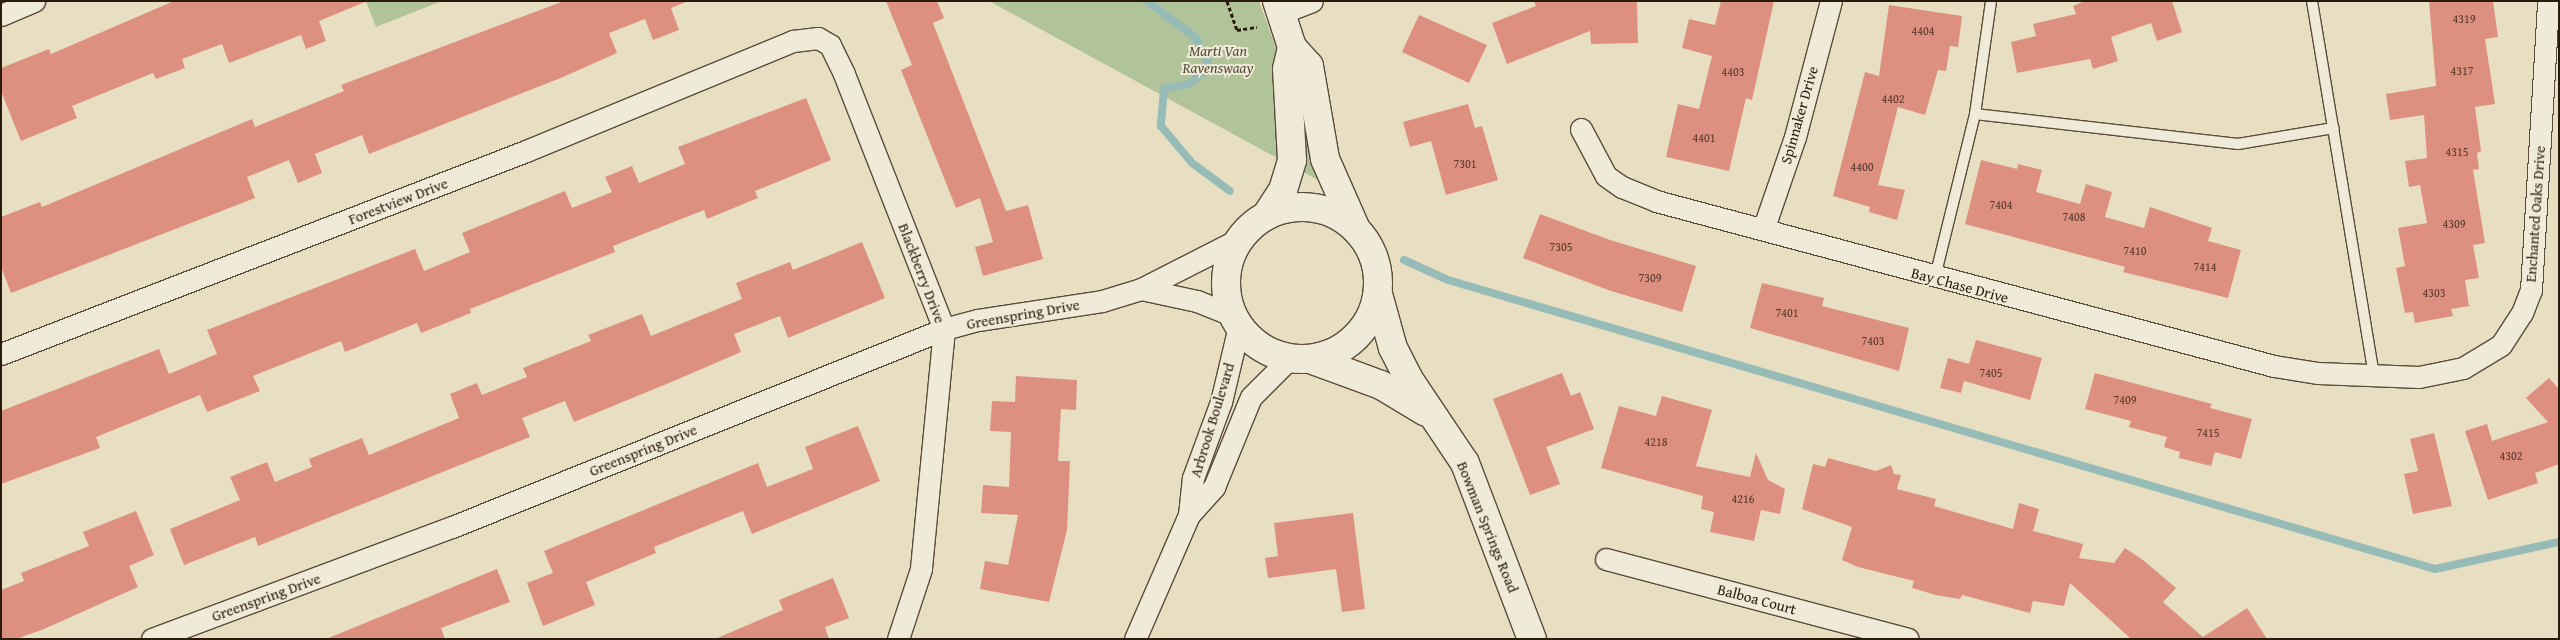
<!DOCTYPE html>
<style>
body{margin:0}
#map{position:relative;width:2560px;height:640px;overflow:hidden;background:#e8dfc3;font-family:"Gentium Book Plus",serif}
div>[style]{position:absolute}
.green>*{inset:0;background:#b0c399}
.stream>*{height:8px;margin:-4px;padding:0 4px;transform-origin:4px;border-radius:4px;background:#97bcb7}
.building>*{inset:0;background:#dd9080}
.path>*{height:3px;margin-top:-1.5px;transform-origin:0;background:repeating-linear-gradient(90deg,#2a1b0c 0 4px,transparent 0 6.5px)}
.roads{filter:drop-shadow(1px 0 #5a4c3a) drop-shadow(-1px 0 #5a4c3a) drop-shadow(0 1px #5a4c3a) drop-shadow(0 -1px #5a4c3a)}
.lane>*{height:10px;margin:-5px;padding:0 5px;transform-origin:5px;border-radius:5px;background:#f0ead8}
.street>*{height:21px;margin:-10.5px;padding:0 10.5px;transform-origin:10.5px;border-radius:10.5px;background:#f0ead8}
.secondary>*{height:28px;margin:-14px;padding:0 14px;transform-origin:14px;border-radius:14px;background:#f0ead8}
.secondary>.ring{margin:-14px;padding:0;box-sizing:content-box;background:none;border:28px solid #f0ead8;border-radius:50%}
span{translate:-50% -50%;white-space:nowrap;text-align:center;line-height:1.15;-webkit-text-stroke:4px #f0ead8;paint-order:stroke}
.number-label{font-size:12px;color:#573829}
.number-label span{-webkit-text-stroke-width:0}
.park-label{font-size:15px;color:#524d36;font-style:italic}
.street-label{font-size:15px;color:#2a1b0c}
.frame{position:absolute;inset:0;border:2px solid #2a1b0c;pointer-events:none}
</style>
<div id="map">
<div class="green">
<div style="clip-path:polygon(366px 1px,442px 1px,376px 27px)"></div>
<div style="clip-path:polygon(989px 1px,1259px 1px,1325px 184px)"></div>
</div>
<div class="stream">
<div style="left:1147px;top:1px;width:61px;rotate:37.1deg"></div>
<div style="left:1196px;top:38px;width:33px;rotate:65deg"></div>
<div style="left:1210px;top:68px;width:26px;rotate:143deg"></div>
<div style="left:1189px;top:84px;width:25px;rotate:169deg"></div>
<div style="left:1164px;top:89px;width:37px;rotate:95deg"></div>
<div style="left:1161px;top:126px;width:48px;rotate:50deg"></div>
<div style="left:1192px;top:163px;width:47px;rotate:36.4deg"></div>
<div style="left:1404px;top:260px;width:48px;rotate:24.4deg"></div>
<div style="left:1448px;top:280px;width:1028px;rotate:16.32deg"></div>
<div style="left:2435px;top:569px;width:127px;rotate:-12.3deg"></div>
</div>
<div class="building">
<div style="clip-path:polygon(174px 1px,365px 2px,319px 21px,326px 41px,306px 49px,301px 35px,229px 63px,222px 44px,182px 59px,185px 68px,156px 79px,153px 73px,72px 106px,77px 118px,21px 141px,1px 91px,1px 68px,49px 49px,51px 54px)"></div>
<div style="clip-path:polygon(564px 1px,686px 2px,671px 8px,679px 30px,653px 40px,645px 19px,609px 33px,617px 53px,563px 77px,369px 154px,362px 135px,315px 154px,322px 173px,298px 183px,289px 160px,247px 177px,255px 198px,11px 293px,1px 267px,1px 217px,40px 202px,42px 207px,252px 119px,255px 127px,344px 91px,341px 85px)"></div>
<div style="clip-path:polygon(886px 1px,937px 1px,944px 18px,933px 23px,1006px 211px,1028px 205px,1043px 259px,983px 276px,975px 247px,993px 242px,980px 198px,956px 208px,901px 70px,912px 65px)"></div>
<div style="clip-path:polygon(1534px 1px,1637px 1px,1638px 43px,1591px 44px,1590px 31px,1507px 64px,1492px 23px,1536px 6px)"></div>
<div style="clip-path:polygon(1721px 1px,1774px 1px,1752px 100px,1746px 98px,1729px 171px,1666px 157px,1678px 104px,1699px 109px,1712px 56px,1682px 48px,1689px 19px,1715px 25px)"></div>
<div style="clip-path:polygon(2085px 1px,2172px 1px,2182px 32px,2157px 41px,2151px 23px,2111px 37px,2118px 61px,2093px 69px,2090px 59px,2017px 73px,2011px 42px,2036px 36px,2033px 24px,2076px 14px,2073px 6px)"></div>
<div style="clip-path:polygon(2429px 1px,2493px 1px,2498px 37px,2485px 39px,2495px 104px,2475px 107px,2481px 151px,2477px 153px,2479px 169px,2473px 170px,2485px 243px,2473px 245px,2479px 278px,2465px 280px,2469px 306px,2451px 309px,2453px 316px,2415px 323px,2413px 312px,2405px 313px,2396px 268px,2405px 266px,2398px 228px,2427px 223px,2420px 185px,2409px 187px,2405px 161px,2427px 158px,2424px 115px,2390px 120px,2386px 94px,2436px 86px)"></div>
<div style="clip-path:polygon(1889px 5px,1962px 16px,1958px 47px,1950px 46px,1946px 71px,1938px 70px,1925px 115px,1898px 107px,1878px 185px,1905px 190px,1897px 220px,1869px 212px,1870px 207px,1833px 196px,1865px 72px,1879px 76px)"></div>
<div style="clip-path:polygon(1419px 15px,1487px 45px,1469px 83px,1402px 52px)"></div>
<div style="clip-path:polygon(806px 98px,831px 160px,755px 191px,758px 198px,707px 219px,704px 210px,613px 246px,615px 252px,470px 309px,471px 313px,421px 333px,417px 323px,345px 352px,341px 341px,253px 376px,260px 391px,207px 412px,200px 395px,96px 437px,100px 448px,1px 484px,1px 411px,159px 349px,169px 374px,217px 354px,207px 330px,415px 249px,424px 271px,470px 252px,462px 233px,565px 191px,572px 208px,612px 192px,605px 177px,632px 166px,639px 183px,685px 164px,678px 147px)"></div>
<div style="clip-path:polygon(1468px 104px,1475px 128px,1482px 126px,1498px 180px,1446px 195px,1431px 141px,1410px 147px,1403px 122px)"></div>
<div style="clip-path:polygon(1981px 160px,2017px 169px,2018px 164px,2042px 170px,2036px 192px,2080px 204px,2086px 184px,2112px 192px,2105px 217px,2144px 228px,2150px 207px,2212px 228px,2208px 241px,2241px 250px,2228px 298px,2123px 272px,2125px 267px,1965px 224px)"></div>
<div style="clip-path:polygon(1540px 214px,1610px 240px,1696px 266px,1682px 312px,1611px 291px,1523px 258px)"></div>
<div style="clip-path:polygon(862px 242px,885px 298px,788px 338px,780px 316px,734px 334px,741px 352px,669px 383px,574px 422px,565px 401px,522px 418px,530px 437px,258px 546px,255px 537px,184px 565px,170px 529px,240px 500px,230px 477px,267px 462px,275px 482px,312px 467px,309px 459px,362px 438px,369px 455px,459px 418px,450px 394px,477px 383px,482px 395px,527px 377px,523px 368px,591px 341px,588px 335px,642px 314px,651px 336px,742px 299px,736px 283px,790px 262px,793px 270px)"></div>
<div style="clip-path:polygon(1762px 283px,1824px 298px,1822px 306px,1909px 328px,1899px 371px,1750px 328px)"></div>
<div style="clip-path:polygon(1976px 340px,2042px 358px,2030px 400px,1964px 381px,1961px 393px,1940px 388px,1948px 358px,1969px 364px,1964px 380px)"></div>
<div style="clip-path:polygon(1562px 373px,1571px 396px,1580px 392px,1594px 429px,1546px 447px,1560px 484px,1530px 495px,1493px 399px)"></div>
<div style="clip-path:polygon(2095px 373px,2212px 404px,2210px 408px,2252px 419px,2241px 459px,2215px 452px,2211px 466px,2179px 458px,2180px 452px,2164px 447px,2167px 437px,2129px 427px,2131px 421px,2085px 409px)"></div>
<div style="clip-path:polygon(1016px 376px,1077px 380px,1076px 410px,1061px 409px,1058px 461px,1070px 461px,1067px 530px,1049px 602px,980px 589px,985px 561px,1008px 565px,1018px 515px,981px 513px,983px 485px,1009px 487px,1011px 432px,990px 431px,992px 401px,1015px 402px)"></div>
<div style="clip-path:polygon(2549px 378px,2559px 389px,2559px 464px,2535px 473px,2538px 483px,2488px 500px,2465px 431px,2487px 424px,2492px 441px,2548px 422px,2526px 398px)"></div>
<div style="clip-path:polygon(1662px 396px,1712px 410px,1696px 466px,1750px 477px,1756px 453px,1768px 480px,1785px 489px,1780px 514px,1761px 510px,1754px 541px,1710px 532px,1714px 512px,1701px 509px,1703px 496px,1601px 468px,1619px 406px,1656px 416px)"></div>
<div style="clip-path:polygon(858px 426px,880px 481px,752px 534px,743px 511px,654px 547px,656px 553px,586px 582px,595px 605px,543px 626px,527px 583px,553px 573px,544px 551px,758px 463px,767px 487px,813px 469px,805px 447px)"></div>
<div style="clip-path:polygon(2434px 433px,2452px 506px,2413px 514px,2404px 474px,2418px 471px,2410px 439px)"></div>
<div style="clip-path:polygon(1828px 458px,1876px 471px,1891px 465px,1894px 474px,1901px 475px,1897px 489px,1936px 499px,1934px 506px,2013px 529px,2019px 503px,2039px 509px,2033px 531px,2083px 544px,2079px 558px,2114px 563px,2125px 548px,2143px 560px,2176px 588px,2163px 602px,2203px 637px,2247px 608px,2267px 639px,2131px 639px,2070px 583px,2064px 606px,2033px 601px,2030px 613px,1962px 595px,1960px 599px,1936px 595px,1912px 588px,1914px 581px,1858px 567px,1842px 560px,1852px 527px,1802px 509px,1813px 464px,1825px 467px)"></div>
<div style="clip-path:polygon(136px 511px,154px 555px,129px 566px,138px 587px,44px 629px,16px 639px,1px 639px,1px 590px,24px 581px,21px 573px,89px 546px,83px 532px)"></div>
<div style="clip-path:polygon(1353px 513px,1365px 609px,1342px 612px,1336px 569px,1268px 578px,1265px 558px,1278px 556px,1274px 523px)"></div>
<div style="clip-path:polygon(497px 569px,510px 602px,441px 628px,445px 639px,326px 639px)"></div>
<div style="clip-path:polygon(833px 578px,849px 618px,825px 627px,829px 639px,715px 639px,783px 610px,779px 600px)"></div>
</div>
<div class="path">
<div style="left:1227px;top:1px;width:31px;rotate:71deg"></div>
<div style="left:1237px;top:30px;width:20px;rotate:-9deg"></div>
</div>
<div class="roads">
<div class="lane">
<div style="left:2312px;top:1px;width:380px;rotate:80.6deg"></div>
<div style="left:1975px;top:114px;width:265px;rotate:6.5deg"></div>
<div style="left:2238px;top:144px;width:97px;rotate:-9.5deg"></div>
<div style="left:1935px;top:277px;width:168px;rotate:-76.2deg"></div>
<div style="left:1975px;top:114px;width:114px;rotate:-81.9deg"></div>
</div>
<div class="street">
<div style="left:1281px;top:13px;width:33px;rotate:-21deg"></div>
<div style="left:1px;top:15px;width:36px;rotate:-23deg"></div>
<div style="left:1581px;top:129px;width:53px;rotate:62deg"></div>
<div style="left:1606px;top:176px;width:19px;rotate:35deg"></div>
<div style="left:1622px;top:187px;width:37px;rotate:22deg"></div>
<div style="left:1656px;top:201px;width:640px;rotate:14.95deg"></div>
<div style="left:2274px;top:366px;width:45px;rotate:9deg"></div>
<div style="left:2318px;top:373px;width:101px;rotate:2.3deg"></div>
<div style="left:2419px;top:377px;width:45px;rotate:-11.6deg"></div>
<div style="left:2463px;top:368px;width:44px;rotate:-31.2deg"></div>
<div style="left:2501px;top:345px;width:38px;rotate:-57deg"></div>
<div style="left:2522px;top:313px;width:25px;rotate:-69deg"></div>
<div style="left:2531px;top:290px;width:289px;rotate:-86.6deg"></div>
<div style="left:1764px;top:227px;width:95px;rotate:-71deg"></div>
<div style="left:1795px;top:137px;width:141px;rotate:-75.2deg"></div>
<div style="left:1141px;top:289px;width:57px;rotate:12.1deg"></div>
<div style="left:1197px;top:301px;width:37px;rotate:22deg"></div>
<div style="left:1px;top:354px;width:563px;rotate:-21.14deg"></div>
<div style="left:526px;top:151px;width:289px;rotate:-22.4deg"></div>
<div style="left:793px;top:41px;width:25px;rotate:-7deg"></div>
<div style="left:818px;top:38px;width:14px;rotate:30deg"></div>
<div style="left:830px;top:45px;width:32px;rotate:64deg"></div>
<div style="left:844px;top:74px;width:274px;rotate:68.6deg"></div>
<div style="left:944px;top:329px;width:241px;rotate:95.5deg"></div>
<div style="left:921px;top:569px;width:74px;rotate:108.2deg"></div>
<div style="left:1189px;top:515px;width:38px;rotate:-48deg"></div>
<div style="left:1214px;top:487px;width:97px;rotate:-67.7deg"></div>
<div style="left:1251px;top:397px;width:54px;rotate:-45deg"></div>
<div style="left:1606px;top:559px;width:312px;rotate:14.8deg"></div>
<div style="left:152px;top:639px;width:320px;rotate:-20.5deg"></div>
<div style="left:452px;top:527px;width:530px;rotate:-21.92deg"></div>
<div style="left:944px;top:329px;width:35px;rotate:-15deg"></div>
<div style="left:978px;top:320px;width:125px;rotate:-8.7deg"></div>
<div style="left:1102px;top:301px;width:41px;rotate:-17.1deg"></div>
<div style="left:1141px;top:289px;width:110px;rotate:-27deg"></div>
<div style="left:1135px;top:639px;width:135px;rotate:-66.5deg"></div>
<div style="left:1189px;top:515px;width:37px;rotate:-84deg"></div>
<div style="left:1193px;top:478px;width:81px;rotate:-69.8deg"></div>
<div style="left:1221px;top:402px;width:78px;rotate:-76.7deg"></div>
</div>
<div class="secondary">
<div style="left:1277px;top:1px;width:48px;rotate:71.9deg"></div>
<div style="left:1292px;top:47px;width:25px;rotate:48deg"></div>
<div style="left:1309px;top:66px;width:94px;rotate:80.2deg"></div>
<div style="left:1325px;top:159px;width:74px;rotate:66.2deg"></div>
<div class="ring" style="left:1226px;top:207px;width:124px;height:124px"></div>
<div style="left:1266px;top:216px;width:31px;rotate:-57deg"></div>
<div style="left:1283px;top:190px;width:31px;rotate:-73deg"></div>
<div style="left:1292px;top:160px;width:91px;rotate:-93.1deg"></div>
<div style="left:1287px;top:69px;width:23px;rotate:-77deg"></div>
<div style="left:1378px;top:294px;width:56px;rotate:74.5deg"></div>
<div style="left:1393px;top:348px;width:34px;rotate:63deg"></div>
<div style="left:1408px;top:378px;width:102px;rotate:56.2deg"></div>
<div style="left:1465px;top:463px;width:188px;rotate:69.2deg"></div>
<div style="left:1313px;top:360px;width:72px;rotate:20.2deg"></div>
<div style="left:1381px;top:385px;width:52px;rotate:31deg"></div>
</div>
</div>
<div class="number-label">
<span style="left:2464px;top:19px">4319</span>
<span style="left:1923px;top:31px">4404</span>
<span style="left:2462px;top:71px">4317</span>
<span style="left:1733px;top:72px">4403</span>
<span style="left:1893px;top:99px">4402</span>
<span style="left:1704px;top:138px">4401</span>
<span style="left:2457px;top:152px">4315</span>
<span style="left:1465px;top:164px">7301</span>
<span style="left:1862px;top:167px">4400</span>
<span style="left:2001px;top:205px">7404</span>
<span style="left:2074px;top:217px">7408</span>
<span style="left:2454px;top:224px">4309</span>
<span style="left:1561px;top:247px">7305</span>
<span style="left:2135px;top:251px">7410</span>
<span style="left:2205px;top:267px">7414</span>
<span style="left:1650px;top:278px">7309</span>
<span style="left:2434px;top:293px">4303</span>
<span style="left:1787px;top:313px">7401</span>
<span style="left:1873px;top:341px">7403</span>
<span style="left:1991px;top:373px">7405</span>
<span style="left:2125px;top:400px">7409</span>
<span style="left:2208px;top:433px">7415</span>
<span style="left:1656px;top:442px">4218</span>
<span style="left:2511px;top:456px">4302</span>
<span style="left:1743px;top:499px">4216</span>
</div>
<div class="park-label">
<span style="left:1218px;top:59px">Marti Van<br>Ravenswaay</span>
</div>
<div class="street-label">
<span style="left:1799px;top:115px;rotate:-74deg">Spinnaker Drive</span>
<span style="left:398px;top:201px;rotate:-21deg">Forestview Drive</span>
<span style="left:2535px;top:214px;rotate:-86deg">Enchanted Oaks Drive</span>
<span style="left:922px;top:273px;rotate:69deg">Blackberry Drive</span>
<span style="left:1960px;top:285px;rotate:15deg">Bay Chase Drive</span>
<span style="left:1023px;top:314px;rotate:-10deg">Greenspring Drive</span>
<span style="left:1212px;top:420px;rotate:-73deg">Arbrook Boulevard</span>
<span style="left:643px;top:450px;rotate:-22deg">Greenspring Drive</span>
<span style="left:1488px;top:527px;rotate:68deg">Bowman Springs Road</span>
<span style="left:266px;top:597px;rotate:-20deg">Greenspring Drive</span>
<span style="left:1757px;top:599px;rotate:15deg">Balboa Court</span>
</div>
<div class="frame"></div>
</div>
